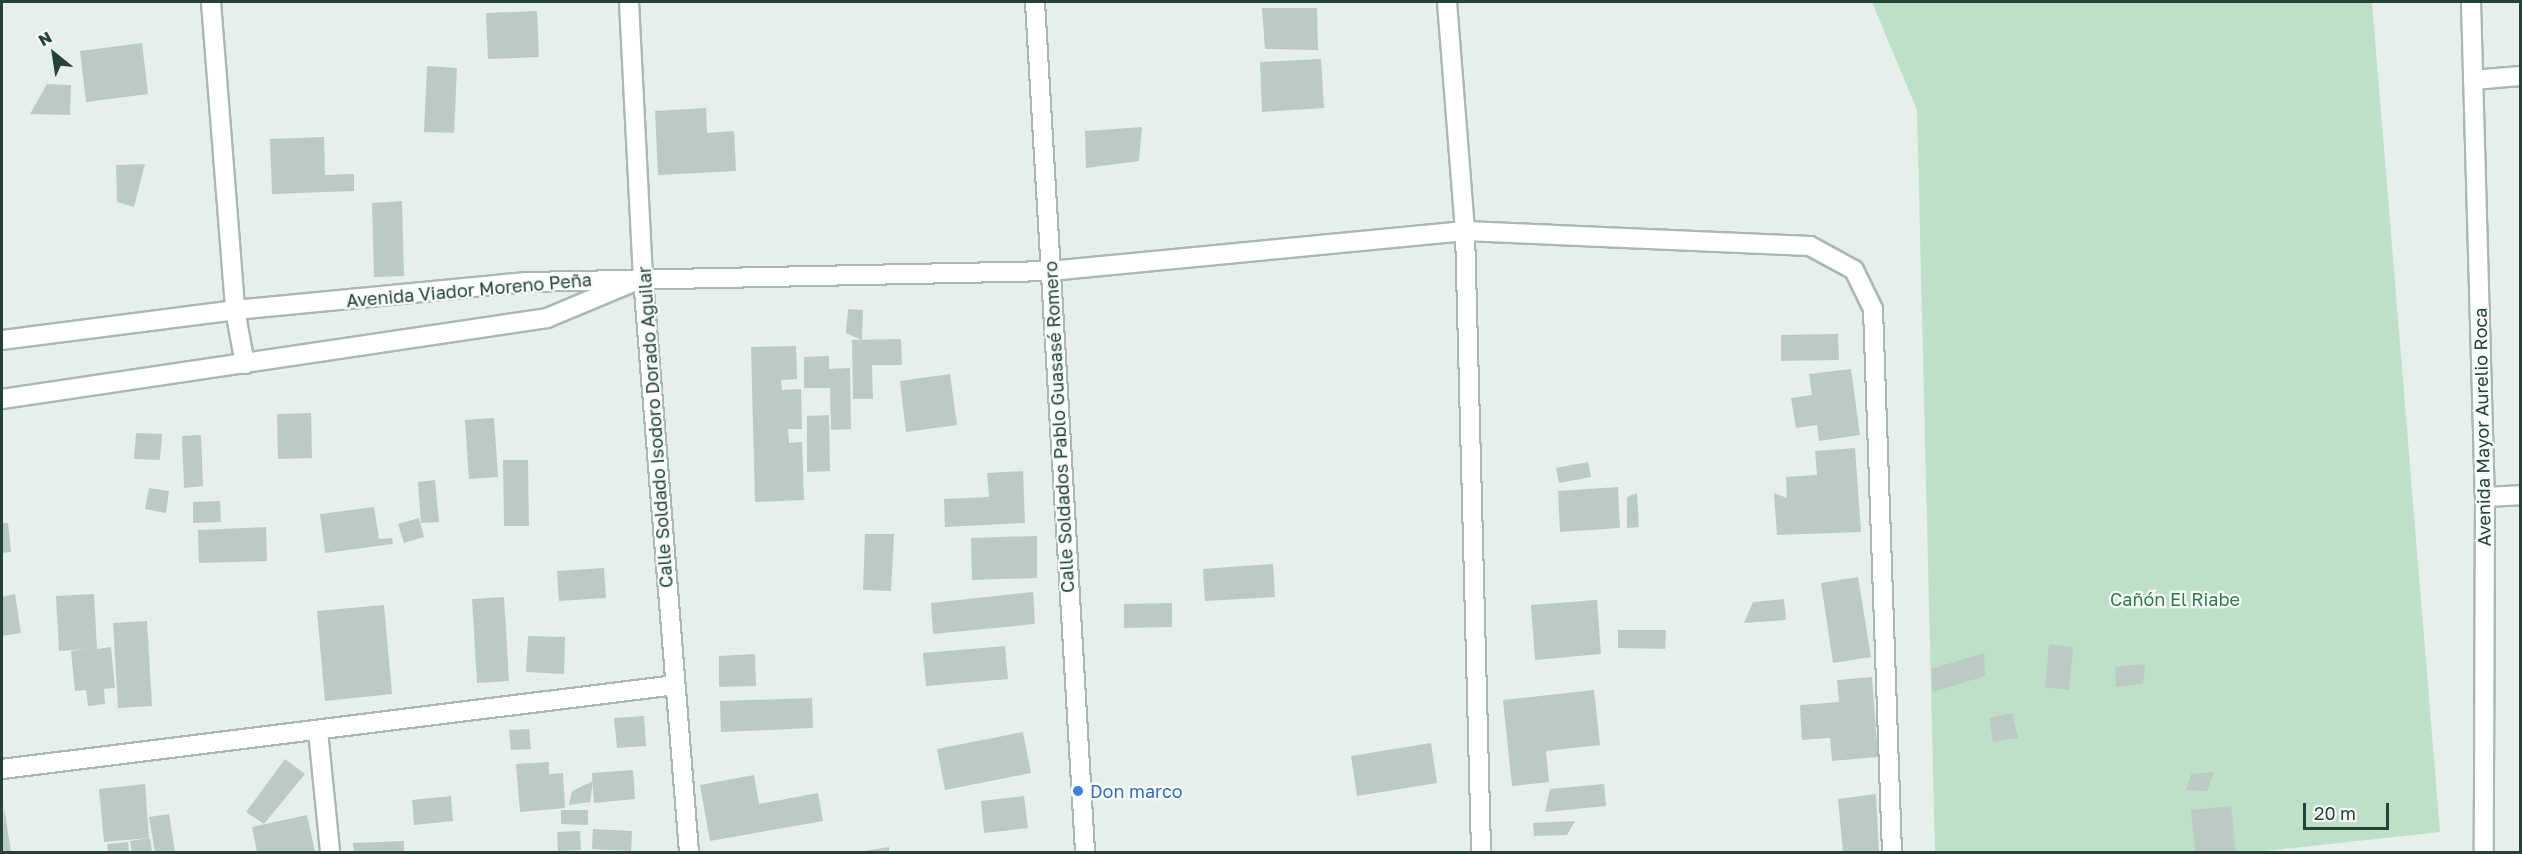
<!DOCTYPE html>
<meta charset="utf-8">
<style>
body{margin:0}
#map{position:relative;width:2522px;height:854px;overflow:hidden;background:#e6efeb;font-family:"Golos Text",sans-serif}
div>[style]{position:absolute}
.green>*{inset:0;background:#bfe0c8}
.building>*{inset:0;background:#bbcac4}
.roads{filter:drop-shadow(2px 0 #a8b8b2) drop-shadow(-2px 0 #a8b8b2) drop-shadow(0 2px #a8b8b2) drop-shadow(0 -2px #a8b8b2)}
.minor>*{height:18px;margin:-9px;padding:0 9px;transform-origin:9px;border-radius:9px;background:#fff}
.dots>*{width:16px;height:16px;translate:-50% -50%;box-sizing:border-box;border:3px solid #f7fbf9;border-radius:50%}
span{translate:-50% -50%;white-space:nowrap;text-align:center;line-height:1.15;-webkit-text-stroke:4.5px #f7fbf9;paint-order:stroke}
.street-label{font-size:18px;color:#24423a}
.park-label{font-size:18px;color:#2d7a4b}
.shop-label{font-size:18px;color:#366cbe}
.left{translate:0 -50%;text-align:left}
.frame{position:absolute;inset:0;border:3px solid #24423a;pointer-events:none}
.north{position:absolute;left:24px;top:24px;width:60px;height:60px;-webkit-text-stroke:4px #f7fbf9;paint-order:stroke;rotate:330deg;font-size:16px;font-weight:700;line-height:24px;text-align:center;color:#24423a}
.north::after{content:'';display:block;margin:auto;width:21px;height:27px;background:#24423a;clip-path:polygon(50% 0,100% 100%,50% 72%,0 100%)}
.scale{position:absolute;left:2303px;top:803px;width:86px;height:27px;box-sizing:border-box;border:3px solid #24423a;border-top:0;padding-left:8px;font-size:18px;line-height:21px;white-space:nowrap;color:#24423a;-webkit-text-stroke:4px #f7fbf9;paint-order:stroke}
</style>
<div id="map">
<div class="green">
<div style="clip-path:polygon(1872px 2px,2372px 2px,2440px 832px,2256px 852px,1935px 852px,1917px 110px)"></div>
</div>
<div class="building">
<div style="clip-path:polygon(1262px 8px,1317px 8px,1318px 50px,1265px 49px)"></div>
<div style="clip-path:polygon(537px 11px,539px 57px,488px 59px,486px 13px)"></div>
<div style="clip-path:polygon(142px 43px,148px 94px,86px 102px,80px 51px)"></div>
<div style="clip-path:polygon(1321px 59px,1324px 108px,1262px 112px,1260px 62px)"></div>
<div style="clip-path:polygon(427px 66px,457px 68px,454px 133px,424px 132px)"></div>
<div style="clip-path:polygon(47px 84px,71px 85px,70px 115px,30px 114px)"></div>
<div style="clip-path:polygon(706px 108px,707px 133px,734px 131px,736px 171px,658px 175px,655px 111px)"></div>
<div style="clip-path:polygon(1142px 127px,1139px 161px,1086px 168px,1085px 131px)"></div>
<div style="clip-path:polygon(324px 137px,325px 175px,354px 174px,354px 191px,272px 194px,270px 139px)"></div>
<div style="clip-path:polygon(145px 164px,134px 207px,117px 202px,116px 165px)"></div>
<div style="clip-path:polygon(402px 201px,404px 276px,374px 277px,372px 203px)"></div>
<div style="clip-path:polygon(848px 309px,863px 310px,862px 340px,846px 333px)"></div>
<div style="clip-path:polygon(1838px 334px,1839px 360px,1781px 361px,1781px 335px)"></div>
<div style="clip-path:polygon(901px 339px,902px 365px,872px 365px,873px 399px,853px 399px,852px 340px)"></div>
<div style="clip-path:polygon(796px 346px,797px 379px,781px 380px,782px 390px,801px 389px,802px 429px,788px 429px,789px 443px,802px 442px,804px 500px,755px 502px,751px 347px)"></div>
<div style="clip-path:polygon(829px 356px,829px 369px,850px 368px,851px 429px,831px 430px,830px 388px,804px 388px,804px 357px)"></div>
<div style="clip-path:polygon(1851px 369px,1860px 435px,1819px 441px,1817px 425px,1796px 428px,1791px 398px,1812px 395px,1809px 374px)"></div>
<div style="clip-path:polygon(950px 374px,957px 425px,906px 432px,900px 381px)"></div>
<div style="clip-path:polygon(311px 413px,312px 458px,278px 459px,277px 414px)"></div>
<div style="clip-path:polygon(829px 415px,830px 471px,807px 472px,807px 416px)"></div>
<div style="clip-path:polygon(494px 418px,498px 477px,469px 479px,465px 420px)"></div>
<div style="clip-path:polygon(136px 433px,162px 434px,160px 460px,134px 459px)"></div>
<div style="clip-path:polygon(201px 435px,203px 486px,184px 488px,182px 436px)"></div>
<div style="clip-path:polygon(1855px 448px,1861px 532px,1777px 535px,1774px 493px,1787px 498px,1786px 477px,1817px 475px,1815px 451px)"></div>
<div style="clip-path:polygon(503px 460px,528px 460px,529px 526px,504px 526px)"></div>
<div style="clip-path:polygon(1588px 462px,1591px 477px,1559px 483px,1556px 468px)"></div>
<div style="clip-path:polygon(1023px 471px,1025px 523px,945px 527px,944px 499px,989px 497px,987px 473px)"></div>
<div style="clip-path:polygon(435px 480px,439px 522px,421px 523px,418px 482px)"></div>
<div style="clip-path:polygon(1618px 487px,1620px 528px,1560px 532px,1558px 491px)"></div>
<div style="clip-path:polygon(149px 488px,169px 491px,166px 513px,145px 509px)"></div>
<div style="clip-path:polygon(1637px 493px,1639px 527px,1627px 528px,1627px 497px)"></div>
<div style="clip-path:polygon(220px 501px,221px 522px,193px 523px,193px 502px)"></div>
<div style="clip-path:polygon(374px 507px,379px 539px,392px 538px,393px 544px,325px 553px,320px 514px)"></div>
<div style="clip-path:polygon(419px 518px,424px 537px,404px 543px,398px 524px)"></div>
<div style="clip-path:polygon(2px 523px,8px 523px,11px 552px,2px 553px)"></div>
<div style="clip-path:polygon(266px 527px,267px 561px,199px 563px,198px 530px)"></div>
<div style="clip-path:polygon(865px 534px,894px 534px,891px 591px,863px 590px)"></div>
<div style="clip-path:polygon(1037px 536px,1037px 578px,972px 580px,971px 538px)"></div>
<div style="clip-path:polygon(1273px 564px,1275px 597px,1205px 601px,1203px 569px)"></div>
<div style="clip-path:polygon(604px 568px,606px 598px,559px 601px,557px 571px)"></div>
<div style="clip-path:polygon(1858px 577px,1871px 657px,1833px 663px,1821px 583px)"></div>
<div style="clip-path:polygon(1033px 592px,1035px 624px,933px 634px,931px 603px)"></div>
<div style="clip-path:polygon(15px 594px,21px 633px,2px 636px,2px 597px)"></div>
<div style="clip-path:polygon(94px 594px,97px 649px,111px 647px,115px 688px,104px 689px,105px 704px,88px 706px,86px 690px,75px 691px,71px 651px,89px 649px,59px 651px,56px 596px)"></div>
<div style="clip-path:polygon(504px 597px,509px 681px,477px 683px,472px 599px)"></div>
<div style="clip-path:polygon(1784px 599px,1786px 620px,1744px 623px,1753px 602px)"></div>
<div style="clip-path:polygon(1597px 600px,1601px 654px,1535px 660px,1531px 605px)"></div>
<div style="clip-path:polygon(1172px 603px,1172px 627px,1124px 628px,1124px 604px)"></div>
<div style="clip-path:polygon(384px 605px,392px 694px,325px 701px,317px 611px)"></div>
<div style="clip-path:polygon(147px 621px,152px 706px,118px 708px,113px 623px)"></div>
<div style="clip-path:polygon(1618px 630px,1666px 630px,1665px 649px,1618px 648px)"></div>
<div style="clip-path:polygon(528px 636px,565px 637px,564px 674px,526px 672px)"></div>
<div style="clip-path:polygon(2049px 644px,2073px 647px,2069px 690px,2045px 687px)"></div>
<div style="clip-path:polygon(1005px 646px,1008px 679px,926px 686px,923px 653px)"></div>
<div style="clip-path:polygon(1984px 653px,1985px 676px,1933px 692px,1931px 669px)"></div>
<div style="clip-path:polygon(755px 654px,756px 686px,719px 687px,719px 656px)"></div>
<div style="clip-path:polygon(2145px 664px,2143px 684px,2116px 687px,2115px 667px)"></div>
<div style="clip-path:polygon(1872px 677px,1878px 757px,1832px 761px,1830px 738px,1802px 740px,1800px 705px,1839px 702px,1837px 680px)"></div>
<div style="clip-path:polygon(1594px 690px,1600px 745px,1546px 751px,1549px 782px,1512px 786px,1503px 700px)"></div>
<div style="clip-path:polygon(812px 698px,813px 728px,721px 732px,720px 701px)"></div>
<div style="clip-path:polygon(2012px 713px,2018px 738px,1993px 742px,1989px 718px)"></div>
<div style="clip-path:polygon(644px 716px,646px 746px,617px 748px,614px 718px)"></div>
<div style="clip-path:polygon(529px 729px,531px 749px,511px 750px,509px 730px)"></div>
<div style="clip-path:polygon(1023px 732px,1031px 773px,945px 790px,937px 749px)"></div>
<div style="clip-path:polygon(1431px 743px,1437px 783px,1357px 796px,1351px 756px)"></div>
<div style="clip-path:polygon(285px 759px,305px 774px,264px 824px,246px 812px)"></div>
<div style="clip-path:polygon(549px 762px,549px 774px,563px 773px,565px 808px,520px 812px,516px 764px)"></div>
<div style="clip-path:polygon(633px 770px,635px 799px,594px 803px,592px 773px)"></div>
<div style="clip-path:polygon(2214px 772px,2207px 791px,2186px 790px,2191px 774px)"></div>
<div style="clip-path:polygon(754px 775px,759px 804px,818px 793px,823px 821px,710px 841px,700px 785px)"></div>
<div style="clip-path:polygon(593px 781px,590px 802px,569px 805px,572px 791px)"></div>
<div style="clip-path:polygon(145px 784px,149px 838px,104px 842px,99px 789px)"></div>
<div style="clip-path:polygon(1604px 784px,1606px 806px,1545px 812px,1550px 789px)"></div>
<div style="clip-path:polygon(1876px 794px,1879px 852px,1843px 852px,1838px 799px)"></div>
<div style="clip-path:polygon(451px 796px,453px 821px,414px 825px,412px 800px)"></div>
<div style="clip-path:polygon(1024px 796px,1028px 828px,984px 833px,981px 801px)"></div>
<div style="clip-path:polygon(2231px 806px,2236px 852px,2195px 852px,2191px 810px)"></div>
<div style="clip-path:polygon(4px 807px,11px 852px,2px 852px)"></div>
<div style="clip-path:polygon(561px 810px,588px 810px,588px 825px,561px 824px)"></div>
<div style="clip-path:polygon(169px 814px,175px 852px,155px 852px,149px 817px)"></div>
<div style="clip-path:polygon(307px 815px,315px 852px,257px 852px,252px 827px)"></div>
<div style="clip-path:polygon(1575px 821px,1567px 835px,1534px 836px,1533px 823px)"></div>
<div style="clip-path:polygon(593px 829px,632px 831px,631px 851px,592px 849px)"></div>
<div style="clip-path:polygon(580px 831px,581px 850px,558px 851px,557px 832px)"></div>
<div style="clip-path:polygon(150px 838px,152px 852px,132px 852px,130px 841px)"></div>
<div style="clip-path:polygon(404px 841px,404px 852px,354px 852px,353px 843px)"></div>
<div style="clip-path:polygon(128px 842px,129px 852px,108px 852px,107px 844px)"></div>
<div style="clip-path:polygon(889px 847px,889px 852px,865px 852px,865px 851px)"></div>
</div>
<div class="roads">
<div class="minor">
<div style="left:211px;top:2px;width:309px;rotate:85.5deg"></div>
<div style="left:235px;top:310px;width:55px;rotate:79.5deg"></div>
<div style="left:629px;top:2px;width:276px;rotate:87.1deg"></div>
<div style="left:643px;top:278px;width:576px;rotate:85.42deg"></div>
<div style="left:1035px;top:2px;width:851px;rotate:86.63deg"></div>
<div style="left:1447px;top:2px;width:230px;rotate:85.5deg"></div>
<div style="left:1465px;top:231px;width:621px;rotate:88.52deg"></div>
<div style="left:2471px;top:2px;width:495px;rotate:88.4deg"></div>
<div style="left:2485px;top:497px;width:355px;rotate:90.2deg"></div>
<div style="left:2473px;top:80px;width:47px;rotate:-4.9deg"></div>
<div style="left:2px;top:340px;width:235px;rotate:-7.3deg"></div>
<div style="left:235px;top:310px;width:293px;rotate:-5.5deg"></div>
<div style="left:527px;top:282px;width:523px;rotate:-1.2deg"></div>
<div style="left:1050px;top:271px;width:417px;rotate:-5.5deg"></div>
<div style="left:1465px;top:231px;width:345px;rotate:2.5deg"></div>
<div style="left:1810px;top:246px;width:50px;rotate:28.6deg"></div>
<div style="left:1854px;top:270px;width:43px;rotate:64deg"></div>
<div style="left:1873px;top:309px;width:543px;rotate:88deg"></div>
<div style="left:2px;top:399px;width:551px;rotate:-8.45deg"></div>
<div style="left:547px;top:318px;width:93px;rotate:-22.7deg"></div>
<div style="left:2485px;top:497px;width:35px;rotate:-3deg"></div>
<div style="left:318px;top:731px;width:122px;rotate:84.3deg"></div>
<div style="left:2px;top:769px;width:678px;rotate:-7.11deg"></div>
</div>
</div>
<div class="dots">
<div style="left:1078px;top:791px;background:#3f7fe0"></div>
</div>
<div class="street-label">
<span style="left:469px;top:290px;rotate:-5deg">Avenida Viador Moreno Peña</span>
<span style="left:655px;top:427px;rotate:-94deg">Calle Soldado Isodoro Dorado Aguilar</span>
<span style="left:1059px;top:427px;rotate:-93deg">Calle Soldados Pablo Guasasé Romero</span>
<span style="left:2482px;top:427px;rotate:-91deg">Avenida Mayor Aurelio Roca</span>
</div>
<div class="park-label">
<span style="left:2175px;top:599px">Cañón El Riabe</span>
</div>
<div class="shop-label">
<span class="left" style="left:1090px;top:791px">Don marco</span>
</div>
<div class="frame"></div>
<div class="north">N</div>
<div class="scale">20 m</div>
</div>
